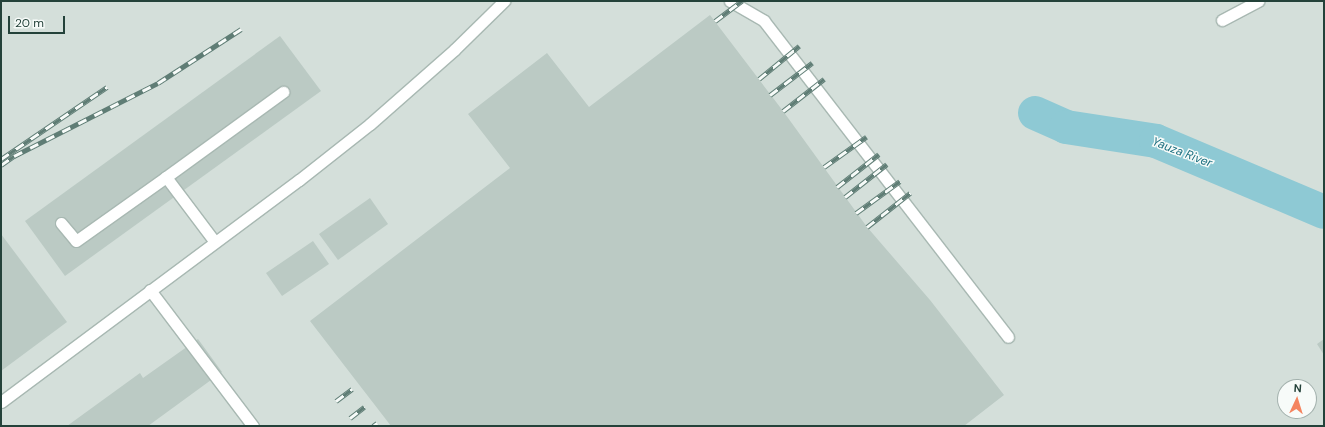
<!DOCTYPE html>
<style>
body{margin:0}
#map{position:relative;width:1325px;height:427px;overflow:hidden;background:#e6efeb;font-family:"DM Sans",sans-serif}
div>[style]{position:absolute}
.built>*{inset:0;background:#d4dfda}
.river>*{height:34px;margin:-17px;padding:0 17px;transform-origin:17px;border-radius:17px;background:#8ec9d4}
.building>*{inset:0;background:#bbcac4}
.roads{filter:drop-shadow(1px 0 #a8b8b2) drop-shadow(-1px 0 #a8b8b2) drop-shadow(0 1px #a8b8b2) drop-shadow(0 -1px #a8b8b2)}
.lane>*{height:11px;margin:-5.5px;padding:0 5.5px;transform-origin:5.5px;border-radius:5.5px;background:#fff}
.rail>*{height:4.5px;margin-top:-2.25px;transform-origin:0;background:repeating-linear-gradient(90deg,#f7fbf9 0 9px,#5f7d75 0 18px);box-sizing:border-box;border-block:1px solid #5f7d75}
span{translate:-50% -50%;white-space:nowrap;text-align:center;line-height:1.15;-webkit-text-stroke:3px #f7fbf9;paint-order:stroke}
.water-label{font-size:12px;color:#1c6f80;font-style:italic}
.frame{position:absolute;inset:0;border:2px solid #24423a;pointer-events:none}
.north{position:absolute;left:1277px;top:379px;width:40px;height:40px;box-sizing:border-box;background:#f7fbf9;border:1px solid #a3b1ad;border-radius:50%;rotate:4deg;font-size:11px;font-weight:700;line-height:16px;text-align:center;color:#24423a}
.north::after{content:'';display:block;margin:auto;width:14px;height:18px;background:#f4845f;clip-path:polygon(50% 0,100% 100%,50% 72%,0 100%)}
.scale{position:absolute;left:8px;top:16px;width:57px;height:18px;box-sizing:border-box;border:2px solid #24423a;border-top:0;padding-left:5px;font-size:12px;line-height:14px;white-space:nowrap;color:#24423a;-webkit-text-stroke:3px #f7fbf9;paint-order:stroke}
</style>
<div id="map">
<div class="built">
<div style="clip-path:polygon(evenodd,1px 1px,1324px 1px,1324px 426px,1px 426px,1px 1px,1285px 387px,1309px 387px,1309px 411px,1285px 411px,1285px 387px)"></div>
</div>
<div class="river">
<div style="left:1035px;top:113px;width:34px;rotate:24deg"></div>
<div style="left:1066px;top:127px;width:91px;rotate:8.8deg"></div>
<div style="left:1156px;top:141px;width:182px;rotate:22.9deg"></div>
</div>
<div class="building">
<div style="clip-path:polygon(710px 15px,783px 111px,867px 227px,930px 300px,1004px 395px,964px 426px,391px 426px,310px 321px,510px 168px,468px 114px,547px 53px,589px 107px)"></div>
<div style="clip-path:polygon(280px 36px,321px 91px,65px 276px,25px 221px)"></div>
<div style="clip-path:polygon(370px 198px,388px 224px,338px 260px,319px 234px)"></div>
<div style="clip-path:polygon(1px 234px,67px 322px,1px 371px)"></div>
<div style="clip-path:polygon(313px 241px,329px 264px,282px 296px,266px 273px)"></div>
<div style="clip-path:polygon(198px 339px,222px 372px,148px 426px,67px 426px,140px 373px,143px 378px)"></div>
<div style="clip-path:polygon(1324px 339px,1324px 355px,1317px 344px)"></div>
</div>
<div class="roads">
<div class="lane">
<div style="left:730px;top:1px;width:39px;rotate:30deg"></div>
<div style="left:764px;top:21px;width:399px;rotate:52.3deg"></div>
<div style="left:1222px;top:20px;width:41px;rotate:-27.8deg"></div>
<div style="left:166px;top:177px;width:145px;rotate:-36deg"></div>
<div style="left:61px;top:223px;width:23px;rotate:50deg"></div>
<div style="left:76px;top:241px;width:110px;rotate:-35.4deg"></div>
<div style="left:166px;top:177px;width:81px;rotate:53deg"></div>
<div style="left:150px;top:290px;width:171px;rotate:52.9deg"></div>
<div style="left:1px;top:402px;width:372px;rotate:-36.7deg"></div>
<div style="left:299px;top:180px;width:90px;rotate:-38.3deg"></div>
<div style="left:370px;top:124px;width:113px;rotate:-41.4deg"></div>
<div style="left:455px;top:49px;width:69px;rotate:-44.4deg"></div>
</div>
</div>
<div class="rail">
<div style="left:715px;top:21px;width:34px;rotate:-37deg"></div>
<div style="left:759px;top:79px;width:52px;rotate:-39.5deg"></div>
<div style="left:770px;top:95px;width:53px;rotate:-37.3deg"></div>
<div style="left:783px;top:111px;width:52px;rotate:-38deg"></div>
<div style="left:1px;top:159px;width:128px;rotate:-34.2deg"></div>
<div style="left:1px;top:165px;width:16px;rotate:-35deg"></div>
<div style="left:14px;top:156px;width:161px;rotate:-26.9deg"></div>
<div style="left:158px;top:83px;width:99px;rotate:-33deg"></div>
<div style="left:824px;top:167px;width:52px;rotate:-35.5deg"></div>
<div style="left:837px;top:187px;width:53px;rotate:-38.2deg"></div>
<div style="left:845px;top:197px;width:53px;rotate:-38.2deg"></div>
<div style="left:856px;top:213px;width:54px;rotate:-36deg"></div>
<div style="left:867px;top:227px;width:55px;rotate:-38.3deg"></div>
<div style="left:336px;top:401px;width:20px;rotate:-37deg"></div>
<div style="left:350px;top:418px;width:18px;rotate:-38deg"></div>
<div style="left:373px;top:426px;width:5px;rotate:-37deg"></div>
</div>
<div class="water-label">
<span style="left:1182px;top:153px;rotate:21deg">Yauza River</span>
</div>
<div class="frame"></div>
<div class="north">N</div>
<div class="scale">20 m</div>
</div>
